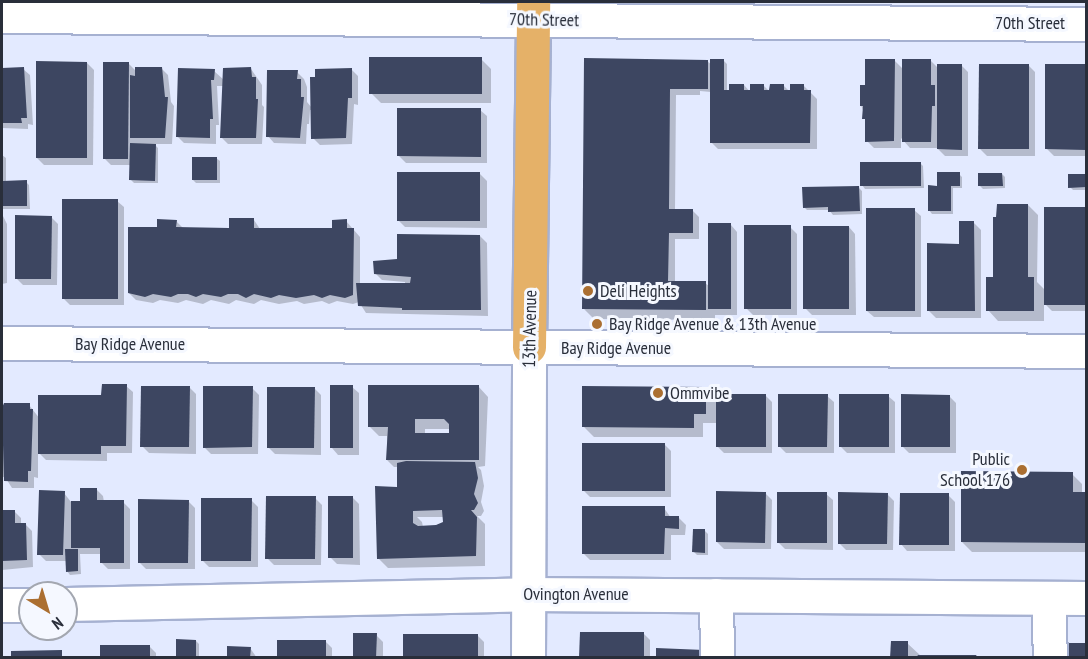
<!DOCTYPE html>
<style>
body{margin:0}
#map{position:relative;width:1088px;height:659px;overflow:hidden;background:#e3eaff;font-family:"PT Sans Narrow",sans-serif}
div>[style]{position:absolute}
.shadow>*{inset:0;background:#0003}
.building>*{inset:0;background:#3d4661}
.roads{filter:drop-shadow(2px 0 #a6b1d1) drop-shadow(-2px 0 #a6b1d1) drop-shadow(0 2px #a6b1d1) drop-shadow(0 -2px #a6b1d1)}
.minor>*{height:33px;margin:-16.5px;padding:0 16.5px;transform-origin:16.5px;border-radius:16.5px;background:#fff}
.major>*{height:33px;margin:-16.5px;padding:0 16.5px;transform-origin:16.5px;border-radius:16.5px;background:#e5b168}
.dots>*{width:16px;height:16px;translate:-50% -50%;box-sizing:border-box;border:3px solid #f5f8ff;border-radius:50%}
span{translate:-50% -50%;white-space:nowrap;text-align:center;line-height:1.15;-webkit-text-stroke:6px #f5f8ff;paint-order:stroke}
.street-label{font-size:18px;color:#292e3a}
.poi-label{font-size:18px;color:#292e3a}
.left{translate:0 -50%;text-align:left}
.right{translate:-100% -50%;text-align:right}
.frame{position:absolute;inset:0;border:3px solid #292e3a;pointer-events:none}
.north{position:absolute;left:18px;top:581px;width:60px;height:60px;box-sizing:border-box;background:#f5f8ff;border:2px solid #a3a7b0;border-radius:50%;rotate:142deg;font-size:16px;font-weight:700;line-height:24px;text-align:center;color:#292e3a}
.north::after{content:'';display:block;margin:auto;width:21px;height:27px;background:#ab6f31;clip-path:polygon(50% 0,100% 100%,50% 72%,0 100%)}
</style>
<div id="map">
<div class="shadow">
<div style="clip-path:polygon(481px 59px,491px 69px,491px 103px,381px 103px,371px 93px)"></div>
<div style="clip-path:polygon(586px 60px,707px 61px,712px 65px,724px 61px,727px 64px,727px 91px,744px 85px,751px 93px,763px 85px,771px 93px,783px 85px,791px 93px,803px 85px,817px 99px,817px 149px,718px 149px,711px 142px,711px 92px,700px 91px,700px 95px,676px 95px,675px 210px,692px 210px,699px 217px,699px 239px,675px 239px,675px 282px,705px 283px,709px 286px,731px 225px,737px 232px,737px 315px,715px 315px,715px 320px,594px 319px,584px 309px)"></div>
<div style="clip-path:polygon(894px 60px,903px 69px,930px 60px,938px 68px,961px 65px,968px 72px,968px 156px,945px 156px,937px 148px,910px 148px,901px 138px,901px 148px,874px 148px,867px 141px,867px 121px,861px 105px,867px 86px)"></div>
<div style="clip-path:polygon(87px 63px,94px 70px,93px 165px,44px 165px,37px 158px)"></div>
<div style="clip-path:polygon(128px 63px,137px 72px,161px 68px,168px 75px,171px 102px,174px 106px,172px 144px,154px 144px,158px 148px,158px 183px,134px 183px,130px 179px,131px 165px,111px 165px,104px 158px)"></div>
<div style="clip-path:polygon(1028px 65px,1035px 72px,1035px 156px,987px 156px,980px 149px)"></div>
<div style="clip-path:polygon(1047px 65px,1086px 65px,1086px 156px,1054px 156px,1047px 149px)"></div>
<div style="clip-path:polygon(2px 69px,23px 69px,30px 75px,33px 125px,28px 124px,28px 129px,2px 128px)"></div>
<div style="clip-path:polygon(251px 69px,262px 85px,262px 105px,264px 107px,262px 144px,228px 144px,221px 137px,223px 86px,217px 86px,219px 125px,216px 125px,216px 144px,184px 143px,177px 136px,214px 71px,224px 80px)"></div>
<div style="clip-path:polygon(351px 69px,358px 76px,358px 105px,354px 104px,352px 144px,320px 145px,313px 138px,313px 110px,310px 110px,309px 124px,307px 124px,306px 144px,274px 143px,268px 136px,297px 72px,304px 79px,307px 87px,307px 102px,312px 108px)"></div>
<div style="clip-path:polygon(480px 110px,487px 116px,487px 163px,406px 163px,399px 156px)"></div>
<div style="clip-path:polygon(2px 155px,6px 158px,6px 182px,26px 182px,29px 185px,30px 209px,2px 209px)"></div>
<div style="clip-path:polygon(216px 158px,220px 161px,220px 183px,196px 183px,193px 180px)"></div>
<div style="clip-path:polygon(920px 163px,923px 166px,924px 188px,865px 189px,862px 185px)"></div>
<div style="clip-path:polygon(480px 174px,487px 181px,487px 228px,405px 227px,398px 220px)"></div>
<div style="clip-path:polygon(959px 174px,962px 177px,962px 188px,953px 188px,953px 214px,932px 214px,929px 210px,939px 187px)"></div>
<div style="clip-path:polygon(1002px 174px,1005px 177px,1005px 188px,983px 189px,980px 186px)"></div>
<div style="clip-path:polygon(1069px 175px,1086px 175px,1086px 190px,1073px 190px,1070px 187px)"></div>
<div style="clip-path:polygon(859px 188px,862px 191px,862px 214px,833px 215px,829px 210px,807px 210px,804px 207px)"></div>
<div style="clip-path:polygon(117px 201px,124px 207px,124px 305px,70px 305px,64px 299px)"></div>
<div style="clip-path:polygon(1028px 205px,1038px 215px,1037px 282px,1045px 290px,1045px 208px,1086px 208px,1086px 311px,1052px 311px,1044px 303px,1044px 321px,998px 321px,988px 310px,994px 278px,998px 219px)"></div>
<div style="clip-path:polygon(914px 210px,921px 216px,921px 317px,874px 317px,867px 311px)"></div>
<div style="clip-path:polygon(2px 214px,7px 224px,7px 283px,2px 284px,2px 292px)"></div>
<div style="clip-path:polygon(51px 217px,58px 224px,57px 285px,23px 285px,16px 278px)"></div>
<div style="clip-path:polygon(254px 220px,260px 229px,334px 230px,346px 221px,360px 237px,360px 284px,405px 284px,405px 282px,382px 280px,375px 273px,398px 260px,480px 236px,487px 243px,488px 316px,366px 313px,359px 302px,353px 304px,337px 301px,329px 304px,322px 301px,304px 304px,297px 301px,279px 304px,261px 300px,254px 304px,236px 300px,229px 304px,211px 300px,203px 304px,186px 300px,178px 303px,160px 300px,153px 303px,136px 300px,129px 293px,158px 229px,176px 221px,183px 228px,231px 229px)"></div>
<div style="clip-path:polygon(974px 223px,981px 230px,981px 318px,936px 318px,929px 311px)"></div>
<div style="clip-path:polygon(790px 227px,797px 234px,797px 315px,753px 315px,746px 308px)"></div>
<div style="clip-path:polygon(849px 227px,855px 234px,856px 315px,812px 315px,805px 308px)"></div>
<div style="clip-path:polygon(126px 386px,133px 392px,132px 453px,107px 453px,107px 461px,46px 460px,38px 452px,38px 478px,34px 477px,34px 488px,12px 488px,5px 477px,2px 477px,2px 411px,29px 405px,40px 419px)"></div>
<div style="clip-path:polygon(evenodd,478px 386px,488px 397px,485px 466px,478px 467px,481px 470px,484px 486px,481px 502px,484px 511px,481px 516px,477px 516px,485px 524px,485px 566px,388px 568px,378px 558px,398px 488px,398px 467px,394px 467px,387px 460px,387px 436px,379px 436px,369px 426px,478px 386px,425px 429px,450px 429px,450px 434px,425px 434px,425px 429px,478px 386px,417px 517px,444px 517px,444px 523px,437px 527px,423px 527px,422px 522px,417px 517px)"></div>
<div style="clip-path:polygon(189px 387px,196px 394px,196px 454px,149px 453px,142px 446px)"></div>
<div style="clip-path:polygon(352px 387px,359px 393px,359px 455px,338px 455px,332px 448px)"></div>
<div style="clip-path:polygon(252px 388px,259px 395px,258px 454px,211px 454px,204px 447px)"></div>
<div style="clip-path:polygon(314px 388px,321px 395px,321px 455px,275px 454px,268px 447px)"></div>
<div style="clip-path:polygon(706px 388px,717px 400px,765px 395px,772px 402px,772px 453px,724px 453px,717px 446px,717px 423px,703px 423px,703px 437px,594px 437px,584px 427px)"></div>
<div style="clip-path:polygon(827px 396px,834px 402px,834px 453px,786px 453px,779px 446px)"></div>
<div style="clip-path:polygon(888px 396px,895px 402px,895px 453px,847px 453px,840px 446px)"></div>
<div style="clip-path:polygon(949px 396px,956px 403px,956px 453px,909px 453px,902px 446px)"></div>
<div style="clip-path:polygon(664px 444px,671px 451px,671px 497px,590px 497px,583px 490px)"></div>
<div style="clip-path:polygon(1072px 474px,1082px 484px,1082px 494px,1086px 495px,1086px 552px,972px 552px,962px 542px)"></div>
<div style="clip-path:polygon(97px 490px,103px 496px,104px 502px,123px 502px,130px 509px,130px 569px,108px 569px,101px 562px,101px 554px,80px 554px,81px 574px,70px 575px,67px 571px,67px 561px,46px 561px,39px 554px,64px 493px,71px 502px,81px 502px)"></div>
<div style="clip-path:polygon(765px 493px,772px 500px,771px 549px,724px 549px,717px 542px)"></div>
<div style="clip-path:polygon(826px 494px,833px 500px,833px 550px,785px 549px,778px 542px)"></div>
<div style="clip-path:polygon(887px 494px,894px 501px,893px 550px,846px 550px,839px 543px)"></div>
<div style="clip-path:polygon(948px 495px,955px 502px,955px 551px,907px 551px,901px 544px)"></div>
<div style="clip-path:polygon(352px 497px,359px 504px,360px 565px,337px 564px,330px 557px)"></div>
<div style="clip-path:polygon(315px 498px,322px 505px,321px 565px,274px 565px,267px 558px)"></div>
<div style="clip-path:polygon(251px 500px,258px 507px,258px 567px,209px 567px,202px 560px)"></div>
<div style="clip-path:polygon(188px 501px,195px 508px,195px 569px,146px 569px,139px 562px)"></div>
<div style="clip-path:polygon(664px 508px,671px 518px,679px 518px,686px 525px,685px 535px,671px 535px,671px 560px,590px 560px,583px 553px)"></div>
<div style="clip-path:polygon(14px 511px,21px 518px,21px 524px,25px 524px,32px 531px,33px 567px,2px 570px,2px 525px)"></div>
<div style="clip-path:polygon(705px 531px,708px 534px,708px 555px,697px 555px,694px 552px)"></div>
<div style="clip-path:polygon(643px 633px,650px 640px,650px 658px,581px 658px)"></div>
<div style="clip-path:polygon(376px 635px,383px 642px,383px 658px,354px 658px)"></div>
<div style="clip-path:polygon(477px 635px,484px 642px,484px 658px,405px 658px)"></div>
<div style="clip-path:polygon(196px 641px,199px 644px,199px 658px,177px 658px)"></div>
<div style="clip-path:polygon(325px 641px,332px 648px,332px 658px,278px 658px)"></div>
<div style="clip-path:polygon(907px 643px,921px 656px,976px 658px,892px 658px)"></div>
<div style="clip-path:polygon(149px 646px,156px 653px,156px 658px,101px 658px)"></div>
<div style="clip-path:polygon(250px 648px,257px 658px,228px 658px)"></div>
</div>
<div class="building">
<div style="clip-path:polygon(369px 57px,482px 57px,482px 94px,369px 94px)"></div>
<div style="clip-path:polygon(584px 58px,708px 60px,708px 89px,670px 89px,669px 209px,693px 209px,693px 233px,669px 233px,668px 281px,706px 281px,706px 310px,582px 309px)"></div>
<div style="clip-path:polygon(710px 59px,724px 59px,724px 90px,729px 90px,729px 84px,744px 84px,744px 90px,750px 90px,750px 84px,764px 84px,764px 90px,769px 90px,770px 84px,784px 84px,784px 90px,790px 90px,790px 84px,804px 84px,804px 90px,811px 90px,810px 143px,710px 143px)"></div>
<div style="clip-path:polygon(865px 59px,895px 59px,894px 141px,865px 142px,865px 119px,862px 119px,863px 106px,860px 106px,860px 85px,865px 85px)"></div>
<div style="clip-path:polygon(902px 59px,931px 59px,931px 85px,935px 85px,935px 106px,932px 106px,931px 142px,902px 142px)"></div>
<div style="clip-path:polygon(36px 61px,87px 62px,87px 158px,36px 158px)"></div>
<div style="clip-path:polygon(103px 62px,129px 62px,128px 159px,103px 159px)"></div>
<div style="clip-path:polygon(937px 64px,962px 64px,962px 150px,937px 149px)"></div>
<div style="clip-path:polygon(979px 64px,1029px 64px,1029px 149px,978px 149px)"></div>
<div style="clip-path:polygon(1045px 64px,1086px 64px,1086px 150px,1045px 149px)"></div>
<div style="clip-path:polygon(24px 67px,27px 118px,21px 118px,22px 123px,2px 123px,2px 68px)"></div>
<div style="clip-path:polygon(135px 67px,162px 67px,165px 97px,168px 97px,165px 138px,130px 138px,130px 75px,135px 76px)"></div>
<div style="clip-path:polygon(251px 67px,252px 77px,256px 77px,256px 99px,258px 99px,256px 138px,220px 138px,223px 68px)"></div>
<div style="clip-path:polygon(178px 68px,215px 69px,214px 80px,211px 80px,213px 119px,210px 119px,210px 138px,176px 137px)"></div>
<div style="clip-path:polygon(352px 68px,352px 98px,348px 98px,346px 138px,311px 139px,310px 77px,315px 77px,315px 69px)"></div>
<div style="clip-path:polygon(267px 70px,298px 70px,297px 79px,301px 79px,301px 97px,304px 97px,300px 138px,266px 137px)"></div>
<div style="clip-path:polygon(397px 108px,481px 108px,481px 157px,397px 156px)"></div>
<div style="clip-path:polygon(130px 143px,156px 144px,155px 181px,129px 180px)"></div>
<div style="clip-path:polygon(192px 157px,217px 157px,217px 180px,192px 180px)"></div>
<div style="clip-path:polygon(860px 162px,921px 162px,921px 186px,860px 186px)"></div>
<div style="clip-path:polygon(397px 172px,480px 172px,480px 221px,397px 221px)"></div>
<div style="clip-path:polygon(937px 172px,960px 172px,960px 186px,951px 186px,951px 211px,928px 211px,928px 185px,937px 186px)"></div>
<div style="clip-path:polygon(978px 173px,1002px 173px,1003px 186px,978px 186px)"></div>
<div style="clip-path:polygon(1068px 174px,1086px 174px,1086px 187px,1068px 188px)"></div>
<div style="clip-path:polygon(27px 180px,27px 206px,2px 206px,3px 181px)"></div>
<div style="clip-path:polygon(859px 186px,860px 211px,828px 212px,828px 207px,803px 208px,802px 187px)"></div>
<div style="clip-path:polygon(62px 199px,118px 199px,118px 299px,62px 299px)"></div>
<div style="clip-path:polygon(997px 204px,1028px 204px,1028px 277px,1034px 277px,1034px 311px,986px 311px,986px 277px,993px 277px,993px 217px,996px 217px)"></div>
<div style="clip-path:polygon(1044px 207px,1086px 207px,1086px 305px,1044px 305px)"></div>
<div style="clip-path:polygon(866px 208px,915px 208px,915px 311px,866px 311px)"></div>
<div style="clip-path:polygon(15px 215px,52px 216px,51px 279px,15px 279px)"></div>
<div style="clip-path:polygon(229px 218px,254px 218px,254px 228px,332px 228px,332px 220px,347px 219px,347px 228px,354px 228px,353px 295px,345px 298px,330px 295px,322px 298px,314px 295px,296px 298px,279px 295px,271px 298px,254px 294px,246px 298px,238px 294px,228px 294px,221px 297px,203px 294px,196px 297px,188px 294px,178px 294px,171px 297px,153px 294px,145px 297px,128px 293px,128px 227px,157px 227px,157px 219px,177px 220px,176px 227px,229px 228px)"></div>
<div style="clip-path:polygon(959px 221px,974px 221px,975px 311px,927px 311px,927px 243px,959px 244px)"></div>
<div style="clip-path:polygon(708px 223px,731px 223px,731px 309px,708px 309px)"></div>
<div style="clip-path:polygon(744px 225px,791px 225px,791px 309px,744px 309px)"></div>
<div style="clip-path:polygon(803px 226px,849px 226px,849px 309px,803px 309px)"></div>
<div style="clip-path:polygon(397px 234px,480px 235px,481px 310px,402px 310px,402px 308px,358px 306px,356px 283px,410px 283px,411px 277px,374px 274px,373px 261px,397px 259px)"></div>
<div style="clip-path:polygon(102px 384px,127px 384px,126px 446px,101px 446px,101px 454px,38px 454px,38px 395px,101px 395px)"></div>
<div style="clip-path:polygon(330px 385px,353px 385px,353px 448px,330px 448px)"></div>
<div style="clip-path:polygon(evenodd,368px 385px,479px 385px,479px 460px,386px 460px,388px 427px,368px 427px,368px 385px,415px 419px,444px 419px,449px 424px,449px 433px,415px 433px,415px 419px)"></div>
<div style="clip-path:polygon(141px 386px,190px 386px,189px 447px,140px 447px)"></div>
<div style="clip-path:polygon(203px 386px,253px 386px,252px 447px,203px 448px)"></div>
<div style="clip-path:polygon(582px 386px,706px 387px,706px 414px,694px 414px,694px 428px,582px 427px)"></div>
<div style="clip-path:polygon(267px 387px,315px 387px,314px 448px,267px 448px)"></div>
<div style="clip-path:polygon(716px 394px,766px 394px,766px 447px,716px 447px)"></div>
<div style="clip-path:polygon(778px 394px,828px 394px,827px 447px,778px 447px)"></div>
<div style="clip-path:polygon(839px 394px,889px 394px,889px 447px,839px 447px)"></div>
<div style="clip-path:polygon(901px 394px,950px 395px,950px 447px,901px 447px)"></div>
<div style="clip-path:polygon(4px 403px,30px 403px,30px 409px,33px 409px,31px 471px,28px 471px,28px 482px,4px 481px,2px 408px)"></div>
<div style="clip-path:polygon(582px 443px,665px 443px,665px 491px,582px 491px)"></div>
<div style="clip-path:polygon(evenodd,406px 461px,475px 462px,478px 478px,474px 494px,478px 503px,474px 510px,471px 510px,477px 517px,476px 556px,377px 559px,375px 486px,397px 487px,397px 463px,406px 461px,442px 510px,443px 522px,436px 525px,418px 526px,413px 523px,413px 511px,442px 510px)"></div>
<div style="clip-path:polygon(961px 471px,1073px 472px,1073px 492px,1086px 492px,1086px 543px,961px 542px)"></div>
<div style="clip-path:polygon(80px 488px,97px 488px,97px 500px,124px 500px,124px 563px,100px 563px,100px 548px,71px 548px,71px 501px,80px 501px)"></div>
<div style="clip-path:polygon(39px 490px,65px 491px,63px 555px,37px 555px)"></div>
<div style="clip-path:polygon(716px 491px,766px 492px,765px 543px,716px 542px)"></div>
<div style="clip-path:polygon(777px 492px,827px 492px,827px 543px,777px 543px)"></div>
<div style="clip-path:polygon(838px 492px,888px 493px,887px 544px,838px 544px)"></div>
<div style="clip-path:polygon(900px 493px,949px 493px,949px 545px,899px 545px)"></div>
<div style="clip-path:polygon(266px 496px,316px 496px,315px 559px,265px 559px)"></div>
<div style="clip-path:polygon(328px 496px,353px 496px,353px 558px,328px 558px)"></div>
<div style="clip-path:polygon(201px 498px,252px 498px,251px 561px,201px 561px)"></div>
<div style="clip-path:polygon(138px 499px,189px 500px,188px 563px,138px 563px)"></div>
<div style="clip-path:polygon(582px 506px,665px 506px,665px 516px,679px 516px,679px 529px,665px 528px,664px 554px,582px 554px)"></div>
<div style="clip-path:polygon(2px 510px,15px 510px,15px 523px,26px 523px,27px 560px,2px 561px)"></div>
<div style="clip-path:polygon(693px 529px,705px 529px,705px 553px,692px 552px)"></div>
<div style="clip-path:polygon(65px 549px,78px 549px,78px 571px,66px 572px)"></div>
<div style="clip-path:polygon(580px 632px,644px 632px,644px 658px,579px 658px)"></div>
<div style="clip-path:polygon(353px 633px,377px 633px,376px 658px,353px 658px)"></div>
<div style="clip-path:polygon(403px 634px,478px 634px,478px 658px,403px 658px)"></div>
<div style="clip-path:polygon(176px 639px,196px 640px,196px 658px,176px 658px)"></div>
<div style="clip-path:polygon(277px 640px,326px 640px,326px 658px,277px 658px)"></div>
<div style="clip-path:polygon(891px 641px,908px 641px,908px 658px,890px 658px)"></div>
<div style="clip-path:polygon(1059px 643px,1086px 643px,1086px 658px,1059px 658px)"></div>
<div style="clip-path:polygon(100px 645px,150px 645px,150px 658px,100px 658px)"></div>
<div style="clip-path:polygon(227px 646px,251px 647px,250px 658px,227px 658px)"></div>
<div style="clip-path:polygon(656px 648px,704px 650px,704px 658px,656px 658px)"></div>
<div style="clip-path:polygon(62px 650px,62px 658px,11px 658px,11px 651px)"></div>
<div style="clip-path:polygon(918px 655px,976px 655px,978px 658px,916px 658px)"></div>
</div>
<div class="roads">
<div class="minor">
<div style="left:2px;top:16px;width:1084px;rotate:0.42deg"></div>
<div style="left:2px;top:343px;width:1084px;rotate:0.42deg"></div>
<div style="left:716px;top:595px;width:63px;rotate:89.1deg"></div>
<div style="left:1048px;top:598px;width:60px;rotate:88.1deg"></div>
<div style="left:66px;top:604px;width:462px;rotate:-1.2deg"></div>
<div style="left:528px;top:594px;width:558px;rotate:0.41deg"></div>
<div style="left:2px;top:605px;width:28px"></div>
<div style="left:528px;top:658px;width:311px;rotate:-89.8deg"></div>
</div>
<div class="major">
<div style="left:529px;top:347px;width:345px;rotate:-89.3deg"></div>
</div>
</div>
<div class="dots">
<div style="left:588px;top:291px;background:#ab6f31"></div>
<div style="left:597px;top:324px;background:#ab6f31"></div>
<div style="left:658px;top:393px;background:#ab6f31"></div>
<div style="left:1022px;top:470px;background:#ab6f31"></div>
</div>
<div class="street-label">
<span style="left:544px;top:20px;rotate:1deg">70th Street</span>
<span style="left:1030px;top:23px">70th Street</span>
<span style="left:530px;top:329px;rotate:-89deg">13th Avenue</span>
<span style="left:130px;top:344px">Bay Ridge Avenue</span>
<span style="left:616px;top:348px">Bay Ridge Avenue</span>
<span style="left:576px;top:594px">Ovington Avenue</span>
</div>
<div class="poi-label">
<span class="left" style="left:600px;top:291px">Deli Heights</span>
<span class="left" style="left:609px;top:324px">Bay Ridge Avenue &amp; 13th Avenue</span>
<span class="left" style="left:670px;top:393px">Ommvibe</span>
<span class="right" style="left:1010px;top:470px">Public<br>School 176</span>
</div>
<div class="frame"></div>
<div class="north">N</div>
</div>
